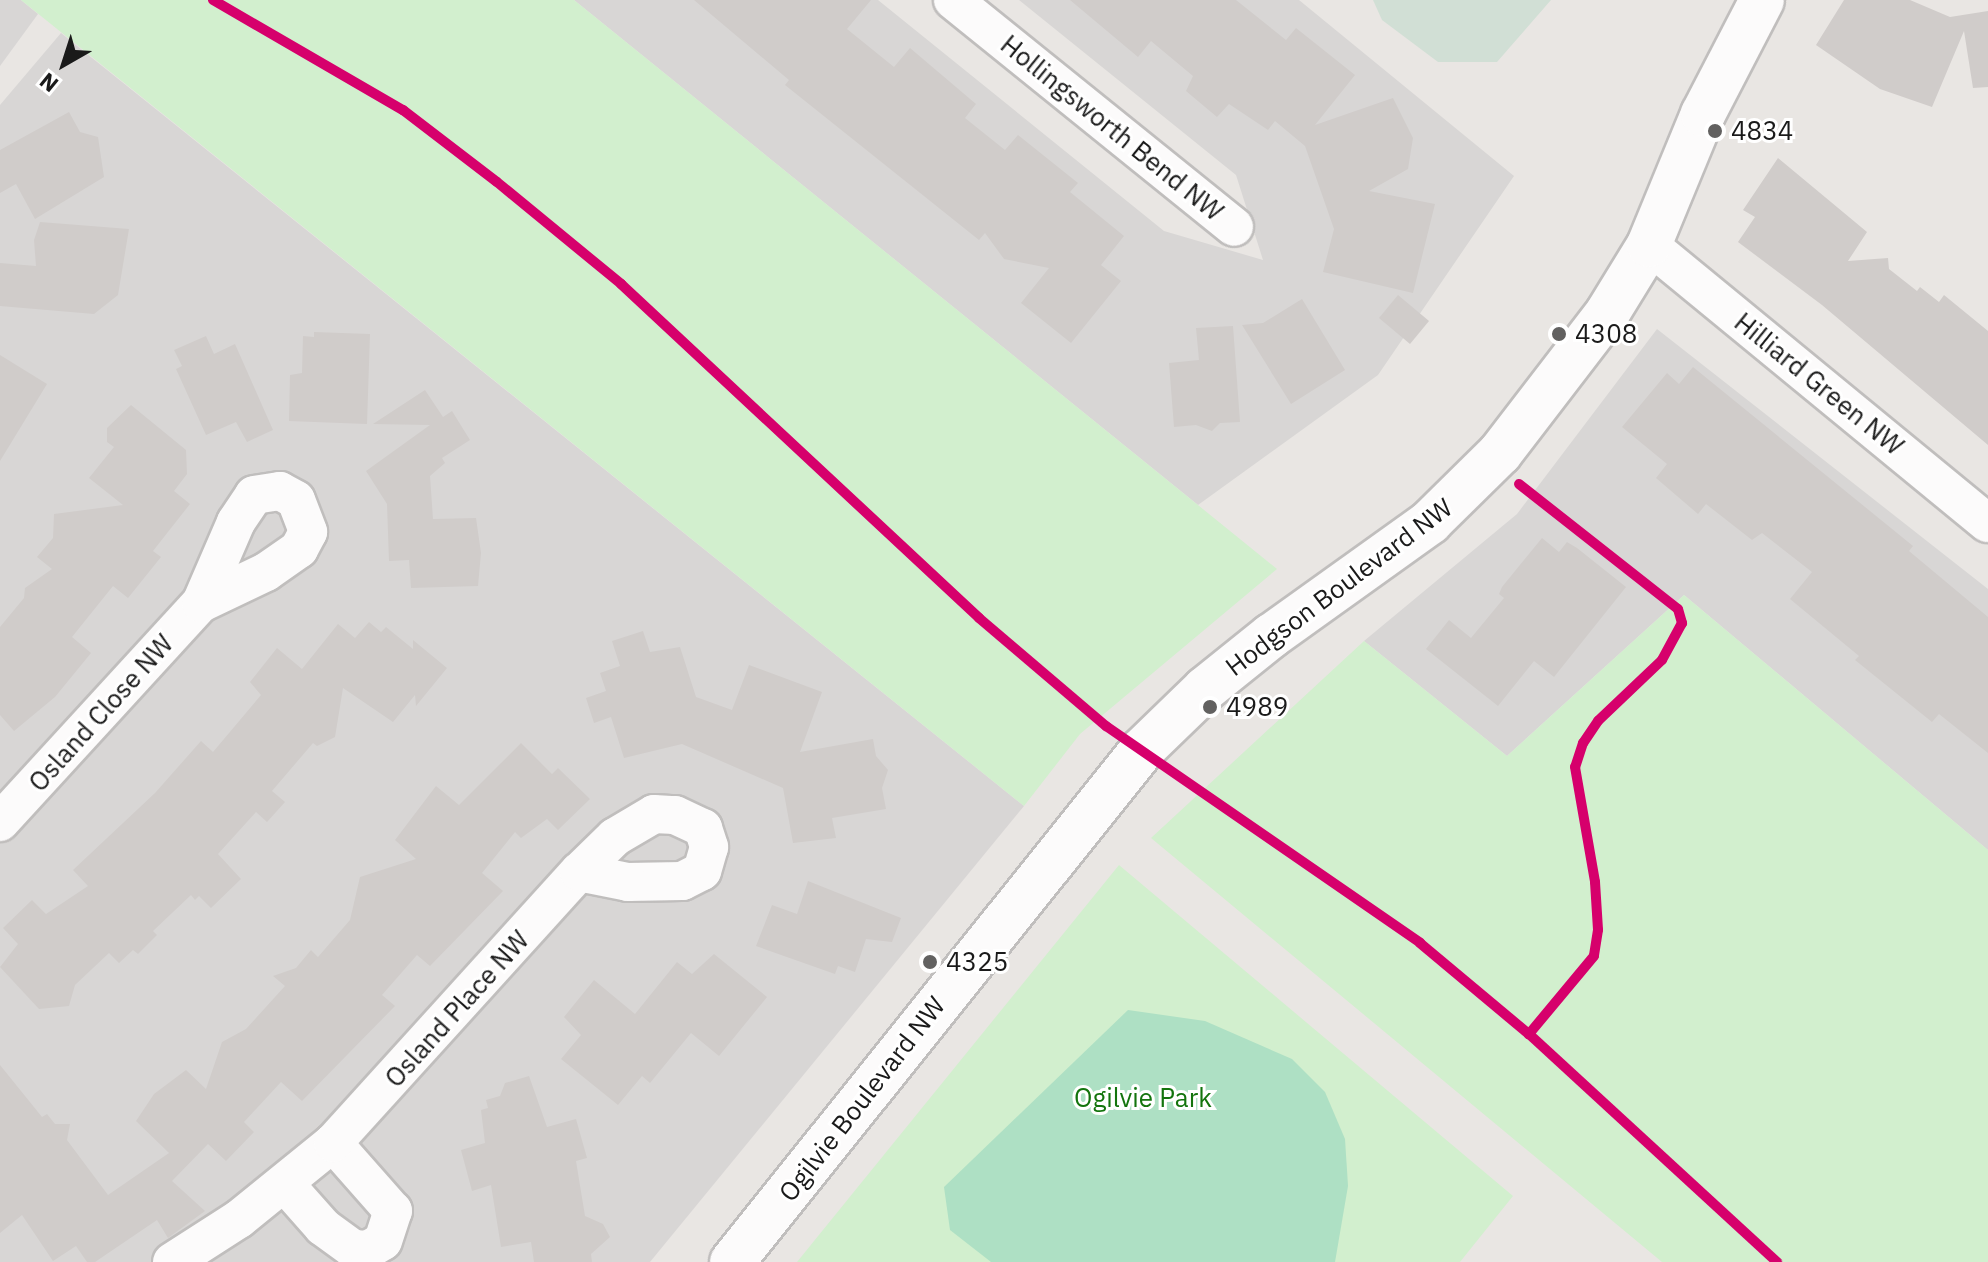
<!DOCTYPE html>
<style>
body{margin:0}
#map{position:relative;width:1988px;height:1262px;overflow:hidden;background:#e9e6e3;font-family:"IBM Plex Sans",sans-serif}
div>[style]{position:absolute}
.residential>*{inset:0;background:#d8d6d5}
.wetland>*{inset:0;background:#d1dfd5}
.park>*{inset:0;background:#d2efce}
.pitch>*{inset:0;background:#aee0c4}
.building>*{inset:0;background:#d0ccca}
.roads{filter:drop-shadow(2px 0 #c0bebd) drop-shadow(-2px 0 #c0bebd) drop-shadow(0 2px #c0bebd) drop-shadow(0 -2px #c0bebd)}
.minor>*{height:38px;margin:-19px;padding:0 19px;transform-origin:19px;border-radius:19px;background:#fcfbfb}
.tertiary>*{height:44px;margin:-22px;padding:0 22px;transform-origin:22px;border-radius:22px;background:#fcfbfb}
.cycleway>*{height:10px;margin:-5px;padding:0 5px;transform-origin:5px;border-radius:5px;background:#d6006c}
.dots>*{width:22px;height:22px;translate:-50% -50%;box-sizing:border-box;border:4px solid #fff;border-radius:50%}
span{translate:-50% -50%;white-space:nowrap;text-align:center;line-height:1.15;-webkit-text-stroke:6px #fff;paint-order:stroke}
.street-label{font-size:26px;color:#1a1a1a}
.poi-label{font-size:26px;color:#1a1a1a}
.left{translate:0 -50%;text-align:left}
.park-label{font-size:26px;color:#13740d}
.north{position:absolute;left:24px;top:24px;width:80px;height:80px;-webkit-text-stroke:6px #fff;paint-order:stroke;rotate:219deg;font-size:22px;font-weight:700;line-height:32px;text-align:center;color:#1a1a1a}
.north::after{content:'';display:block;margin:auto;width:28px;height:36px;background:#1a1a1a;clip-path:polygon(50% 0,100% 100%,50% 72%,0 100%)}
</style>
<div id="map">
<div class="residential">
<div style="clip-path:polygon(0 0,21px 0,38px 14px,0 66px)"></div>
<div style="clip-path:polygon(574px 0,878px 0,1164px 231px,1263px 260px,1236px 175px,1019px 0,1299px 0,1514px 176px,1378px 375px,1198px 505px)"></div>
<div style="clip-path:polygon(61px 33px,1024px 806px,650px 1262px,0 1262px,0 105px)"></div>
<div style="clip-path:polygon(1657px 329px,1988px 589px,1988px 850px,1684px 595px,1507px 756px,1364px 641px,1517px 514px)"></div>
</div>
<div class="wetland">
<div style="clip-path:polygon(1373px 0,1551px 0,1497px 62px,1438px 62px,1382px 20px)"></div>
</div>
<div class="park">
<div style="clip-path:polygon(21px 0,574px 0,1277px 569px,1080px 734px,1024px 806px)"></div>
<div style="clip-path:polygon(1684px 595px,1988px 850px,1988px 1262px,1662px 1262px,1151px 838px,1364px 641px,1507px 756px)"></div>
<div style="clip-path:polygon(1119px 865px,1513px 1196px,1460px 1262px,797px 1262px)"></div>
</div>
<div class="pitch">
<div style="clip-path:polygon(1128px 1010px,1205px 1021px,1292px 1059px,1325px 1092px,1345px 1139px,1348px 1186px,1335px 1262px,991px 1262px,950px 1230px,944px 1187px)"></div>
</div>
<div class="building">
<div style="clip-path:polygon(694px 0,871px 0,847px 29px,894px 67px,910px 48px,976px 104px,965px 118px,1005px 150px,1018px 135px,1078px 183px,1070px 192px,1124px 236px,1101px 265px,1121px 281px,1071px 343px,1021px 303px,1049px 268px,1004px 259px,985px 233px,979px 240px,785px 85px,789px 80px)"></div>
<div style="clip-path:polygon(1070px 0,1236px 0,1286px 40px,1296px 28px,1355px 75px,1315px 125px,1393px 98px,1413px 138px,1408px 169px,1369px 191px,1435px 204px,1413px 293px,1323px 272px,1334px 229px,1305px 146px,1275px 121px,1268px 130px,1229px 104px,1217px 117px,1186px 91px,1193px 76px,1151px 41px,1138px 57px)"></div>
<div style="clip-path:polygon(1844px 0,1910px 0,1950px 17px,1988px 11px,1988px 87px,1973px 88px,1964px 31px,1932px 107px,1880px 89px,1816px 45px)"></div>
<div style="clip-path:polygon(69px 112px,80px 132px,98px 137px,104px 177px,35px 219px,16px 184px,0 193px,0 150px)"></div>
<div style="clip-path:polygon(1778px 158px,1867px 232px,1848px 261px,1888px 258px,1889px 269px,1917px 291px,1920px 287px,1939px 302px,1944px 295px,1988px 331px,1988px 445px,1822px 305px,1738px 242px,1755px 217px,1743px 210px)"></div>
<div style="clip-path:polygon(40px 222px,129px 229px,118px 295px,94px 314px,0 306px,0 263px,36px 266px,34px 240px)"></div>
<div style="clip-path:polygon(1398px 295px,1429px 321px,1410px 344px,1379px 318px)"></div>
<div style="clip-path:polygon(1302px 299px,1345px 370px,1291px 404px,1242px 325px,1263px 323px)"></div>
<div style="clip-path:polygon(1233px 326px,1240px 422px,1220px 423px,1212px 431px,1196px 425px,1174px 427px,1169px 363px,1199px 360px,1196px 328px)"></div>
<div style="clip-path:polygon(314px 332px,370px 334px,367px 424px,289px 421px,290px 375px,302px 373px,303px 336px,314px 337px)"></div>
<div style="clip-path:polygon(206px 336px,214px 354px,235px 344px,273px 430px,247px 442px,236px 422px,206px 435px,176px 369px,182px 366px,174px 350px)"></div>
<div style="clip-path:polygon(0 355px,47px 384px,0 461px)"></div>
<div style="clip-path:polygon(1693px 367px,1913px 546px,1909px 551px,1988px 617px,1988px 753px,1939px 714px,1932px 722px,1855px 660px,1859px 656px,1790px 599px,1812px 572px,1762px 533px,1752px 540px,1706px 504px,1698px 514px,1656px 478px,1667px 464px,1622px 427px,1667px 373px,1679px 384px)"></div>
<div style="clip-path:polygon(425px 390px,443px 417px,452px 411px,470px 440px,442px 458px,445px 463px,430px 476px,433px 519px,476px 518px,481px 553px,478px 586px,411px 588px,409px 560px,389px 561px,387px 504px,366px 471px,430px 425px,373px 424px)"></div>
<div style="clip-path:polygon(131px 405px,186px 450px,187px 474px,174px 491px,190px 504px,153px 551px,161px 557px,128px 598px,113px 586px,72px 637px,91px 653px,55px 697px,14px 731px,0 715px,0 627px,24px 598px,25px 588px,52px 569px,37px 557px,53px 538px,54px 514px,123px 505px,89px 478px,114px 447px,107px 442px,107px 428px)"></div>
<div style="clip-path:polygon(1542px 538px,1559px 552px,1567px 542px,1577px 548px,1626px 587px,1554px 677px,1534px 661px,1498px 706px,1426px 649px,1449px 620px,1471px 638px,1504px 598px,1499px 594px,1502px 587px)"></div>
<div style="clip-path:polygon(369px 622px,381px 632px,386px 627px,413px 649px,413px 640px,447px 668px,416px 706px,415px 695px,393px 722px,343px 688px,335px 737px,317px 746px,313px 743px,272px 791px,285px 802px,267px 822px,256px 812px,218px 854px,241px 879px,211px 908px,199px 896px,195px 900px,191px 895px,153px 931px,157px 935px,138px 954px,133px 950px,119px 963px,109px 953px,75px 985px,69px 1006px,39px 1009px,0 967px,18px 944px,3px 928px,32px 900px,46px 914px,88px 886px,73px 870px,155px 793px,201px 741px,213px 752px,261px 695px,250px 682px,277px 648px,302px 669px,338px 624px,355px 638px)"></div>
<div style="clip-path:polygon(643px 631px,650px 652px,680px 647px,696px 697px,732px 710px,749px 665px,822px 692px,800px 752px,873px 739px,876px 756px,888px 770px,882px 788px,886px 809px,832px 818px,836px 838px,793px 843px,783px 788px,682px 744px,624px 758px,611px 717px,594px 723px,586px 698px,606px 691px,600px 673px,620px 666px,612px 641px)"></div>
<div style="clip-path:polygon(521px 743px,552px 774px,558px 768px,590px 799px,558px 830px,547px 819px,521px 838px,515px 832px,482px 873px,503px 891px,430px 966px,417px 955px,382px 995px,395px 1006px,302px 1101px,281px 1082px,244px 1122px,254px 1132px,226px 1161px,208px 1144px,172px 1181px,205px 1211px,168px 1238px,157px 1220px,95px 1262px,87px 1262px,76px 1246px,53px 1261px,22px 1215px,0 1233px,0 1065px,42px 1117px,47px 1114px,55px 1124px,70px 1124px,67px 1140px,108px 1195px,169px 1153px,136px 1121px,154px 1094px,186px 1070px,206px 1089px,222px 1042px,246px 1029px,285px 986px,273px 976px,296px 968px,311px 950px,318px 957px,350px 920px,360px 877px,416px 859px,395px 840px,436px 786px,459px 805px)"></div>
<div style="clip-path:polygon(808px 881px,901px 918px,892px 942px,866px 939px,855px 972px,838px 966px,835px 974px,756px 946px,772px 905px,797px 914px)"></div>
<div style="clip-path:polygon(714px 954px,767px 997px,719px 1056px,691px 1033px,650px 1083px,642px 1076px,618px 1105px,561px 1059px,581px 1035px,564px 1017px,594px 980px,635px 1014px,677px 962px,692px 974px)"></div>
<div style="clip-path:polygon(529px 1076px,547px 1127px,576px 1119px,587px 1158px,576px 1161px,585px 1216px,603px 1224px,610px 1237px,591px 1254px,592px 1262px,534px 1262px,531px 1242px,501px 1247px,491px 1185px,472px 1191px,461px 1150px,485px 1143px,481px 1110px,488px 1108px,486px 1100px,500px 1096px,505px 1083px)"></div>
</div>
<div class="roads">
<div class="minor">
<div style="left:953px;top:0;width:361px;rotate:38.9deg"></div>
<div style="left:1649px;top:245px;width:438px;rotate:39.4deg"></div>
<div style="left:0;top:822px;width:297px;rotate:-47.5deg"></div>
<div style="left:201px;top:603px;width:88px;rotate:-66.6deg"></div>
<div style="left:236px;top:522px;width:32px;rotate:-56deg"></div>
<div style="left:254px;top:495px;width:26px;rotate:-9deg"></div>
<div style="left:280px;top:491px;width:18px;rotate:29deg"></div>
<div style="left:296px;top:500px;width:34px;rotate:69deg"></div>
<div style="left:308px;top:532px;width:19px;rotate:118deg"></div>
<div style="left:299px;top:549px;width:40px;rotate:145.1deg"></div>
<div style="left:266px;top:572px;width:72px;rotate:154.5deg"></div>
<div style="left:285px;top:1184px;width:57px;rotate:48.5deg"></div>
<div style="left:323px;top:1227px;width:37px;rotate:36deg"></div>
<div style="left:353px;top:1249px;width:15px;rotate:4deg"></div>
<div style="left:368px;top:1250px;width:17px;rotate:-31deg"></div>
<div style="left:383px;top:1241px;width:32px;rotate:-72deg"></div>
<div style="left:393px;top:1211px;width:91px;rotate:-131.4deg"></div>
<div style="left:172px;top:1262px;width:80px;rotate:-32.7deg"></div>
<div style="left:239px;top:1219px;width:121px;rotate:-39deg"></div>
<div style="left:333px;top:1143px;width:366px;rotate:-47.8deg"></div>
<div style="left:579px;top:872px;width:50px;rotate:-44.2deg"></div>
<div style="left:615px;top:837px;width:45px;rotate:-30.5deg"></div>
<div style="left:654px;top:814px;width:21px;rotate:3deg"></div>
<div style="left:675px;top:815px;width:31px;rotate:25deg"></div>
<div style="left:703px;top:828px;width:20px;rotate:72deg"></div>
<div style="left:709px;top:847px;width:25px;rotate:106deg"></div>
<div style="left:702px;top:871px;width:22px;rotate:153deg"></div>
<div style="left:682px;top:881px;width:54px;rotate:178.9deg"></div>
<div style="left:628px;top:882px;width:50px;rotate:-168.5deg"></div>
</div>
<div class="tertiary">
<div style="left:732px;top:1262px;width:656px;rotate:-51.31deg"></div>
<div style="left:1142px;top:750px;width:88px;rotate:-44.1deg"></div>
<div style="left:1205px;top:689px;width:85px;rotate:-38.8deg"></div>
<div style="left:1271px;top:636px;width:196px;rotate:-35.6deg"></div>
<div style="left:1430px;top:522px;width:98px;rotate:-44.6deg"></div>
<div style="left:1500px;top:453px;width:178px;rotate:-52.5deg"></div>
<div style="left:1608px;top:312px;width:79px;rotate:-58.5deg"></div>
<div style="left:1649px;top:245px;width:142px;rotate:-67.6deg"></div>
<div style="left:1703px;top:114px;width:128px;rotate:-62.6deg"></div>
</div>
</div>
<div class="cycleway">
<div style="left:213px;top:0;width:220px;rotate:30.1deg"></div>
<div style="left:403px;top:110px;width:118px;rotate:37.5deg"></div>
<div style="left:497px;top:182px;width:161px;rotate:39.4deg"></div>
<div style="left:621px;top:284px;width:490px;rotate:43deg"></div>
<div style="left:979px;top:618px;width:167px;rotate:40.4deg"></div>
<div style="left:1106px;top:726px;width:382px;rotate:34.6deg"></div>
<div style="left:1420px;top:943px;width:142px;rotate:39.9deg"></div>
<div style="left:1529px;top:1034px;width:337px;rotate:42.6deg"></div>
<div style="left:1519px;top:484px;width:202px;rotate:38.2deg"></div>
<div style="left:1678px;top:609px;width:15px;rotate:74deg"></div>
<div style="left:1682px;top:623px;width:42px;rotate:118.4deg"></div>
<div style="left:1662px;top:660px;width:88px;rotate:136.4deg"></div>
<div style="left:1598px;top:721px;width:27px;rotate:124deg"></div>
<div style="left:1583px;top:743px;width:25px;rotate:108deg"></div>
<div style="left:1575px;top:767px;width:117px;rotate:80.1deg"></div>
<div style="left:1595px;top:882px;width:48px;rotate:86.4deg"></div>
<div style="left:1598px;top:930px;width:26px;rotate:99deg"></div>
<div style="left:1594px;top:956px;width:102px;rotate:129.8deg"></div>
</div>
<div class="dots">
<div style="left:1715px;top:131px;background:#626160"></div>
<div style="left:1559px;top:334px;background:#626160"></div>
<div style="left:1210px;top:707px;background:#626160"></div>
<div style="left:930px;top:962px;background:#626160"></div>
</div>
<div class="street-label">
<span style="left:1112px;top:128px;rotate:39deg">Hollingsworth Bend NW</span>
<span style="left:1819px;top:384px;rotate:39deg">Hilliard Green NW</span>
<span style="left:1339px;top:587px;rotate:-37deg">Hodgson Boulevard NW</span>
<span style="left:101px;top:713px;rotate:-48deg">Osland Close NW</span>
<span style="left:457px;top:1009px;rotate:-48deg">Osland Place NW</span>
<span style="left:862px;top:1099px;rotate:-52deg">Ogilvie Boulevard NW</span>
</div>
<div class="poi-label">
<span class="left" style="left:1731px;top:131px">4834</span>
<span class="left" style="left:1575px;top:334px">4308</span>
<span class="left" style="left:1226px;top:707px">4989</span>
<span class="left" style="left:946px;top:962px">4325</span>
</div>
<div class="park-label">
<span style="left:1143px;top:1098px">Ogilvie Park</span>
</div>
<div class="north">N</div>
</div>
